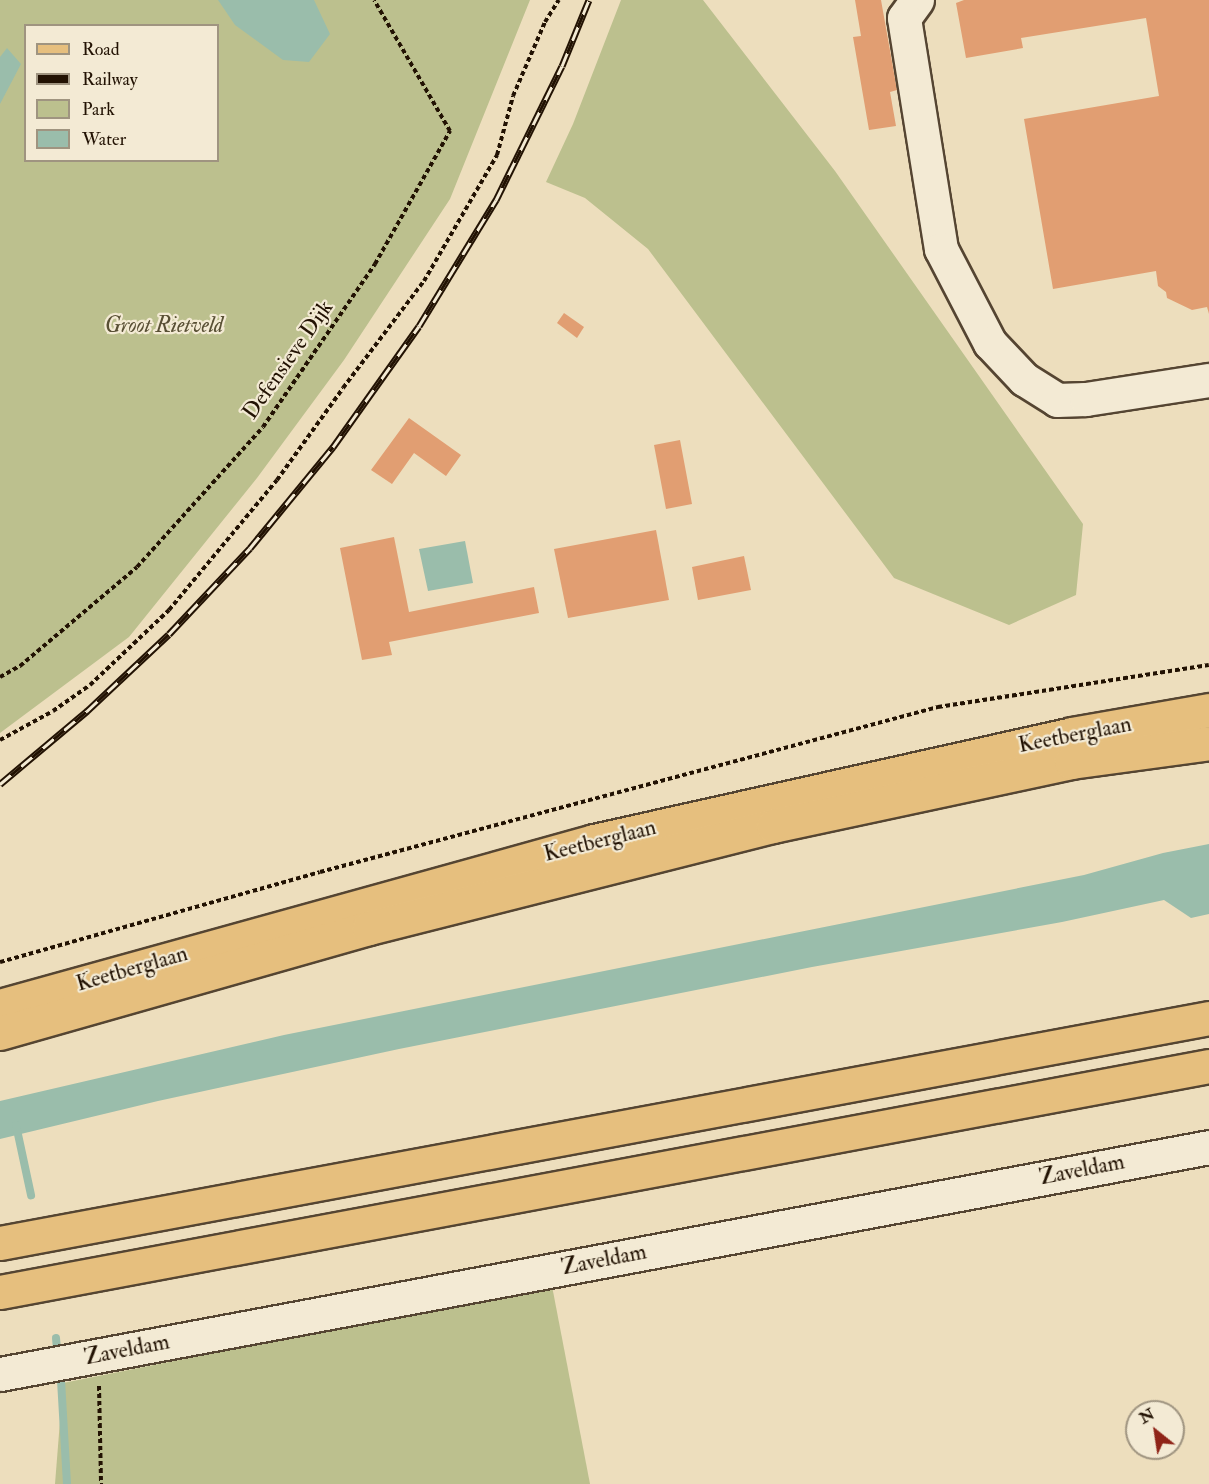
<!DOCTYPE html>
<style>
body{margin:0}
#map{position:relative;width:1209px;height:1484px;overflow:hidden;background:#eddebd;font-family:"IM FELL Double Pica",serif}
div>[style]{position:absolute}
.green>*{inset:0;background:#bcc08e}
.water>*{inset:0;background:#9abdab}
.stream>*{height:8px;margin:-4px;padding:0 4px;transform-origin:4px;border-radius:4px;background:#9abdab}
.building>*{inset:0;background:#e19e72}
.path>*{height:4px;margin-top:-2px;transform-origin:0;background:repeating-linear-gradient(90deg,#221203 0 4.5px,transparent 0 7.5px)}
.roads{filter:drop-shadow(2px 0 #554532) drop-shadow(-2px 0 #554532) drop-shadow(0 2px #554532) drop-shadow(0 -2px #554532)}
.minor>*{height:33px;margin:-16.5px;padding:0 16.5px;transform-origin:16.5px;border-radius:16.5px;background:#f3ead4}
.major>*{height:33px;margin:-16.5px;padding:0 16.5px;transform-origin:16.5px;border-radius:16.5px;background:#e6bf7e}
.highway>*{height:33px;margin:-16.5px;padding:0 16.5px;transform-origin:16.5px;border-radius:16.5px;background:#e6bf7e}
.rail>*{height:7px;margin-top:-3.5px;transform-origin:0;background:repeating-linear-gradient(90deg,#f3ead4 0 14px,#221203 0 28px);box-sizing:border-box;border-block:2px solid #221203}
span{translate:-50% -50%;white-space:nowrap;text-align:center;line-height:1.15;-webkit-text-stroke:4.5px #f3ead4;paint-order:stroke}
.park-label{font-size:22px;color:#584f34;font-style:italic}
.street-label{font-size:22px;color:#221203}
.legend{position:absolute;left:24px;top:24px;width:195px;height:138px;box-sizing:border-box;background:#f3ead4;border:2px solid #9f9480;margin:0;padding:8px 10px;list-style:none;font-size:18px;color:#221203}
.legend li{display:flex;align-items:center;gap:12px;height:30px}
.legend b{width:30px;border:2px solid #9f9480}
.north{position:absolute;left:1125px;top:1400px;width:60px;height:60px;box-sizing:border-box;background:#f3ead4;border:2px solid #9f9480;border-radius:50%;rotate:330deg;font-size:16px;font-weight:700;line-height:24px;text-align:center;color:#221203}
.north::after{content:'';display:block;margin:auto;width:21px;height:27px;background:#8f2418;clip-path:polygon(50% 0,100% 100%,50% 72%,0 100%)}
</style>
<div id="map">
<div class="green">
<div style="clip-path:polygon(evenodd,0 0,530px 0,450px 199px,344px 360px,257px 478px,129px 637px,0 733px,0 0,26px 26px,218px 26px,218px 160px,26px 160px,26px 26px)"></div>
<div style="clip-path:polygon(621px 0,703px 0,835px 171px,1083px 524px,1076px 595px,1009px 625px,894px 578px,648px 249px,585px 198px,546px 182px,573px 124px)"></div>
<div style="clip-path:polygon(552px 1286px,590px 1484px,55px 1484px,63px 1383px)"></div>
</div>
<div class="water">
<div style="clip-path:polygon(218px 0,314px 0,330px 34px,309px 62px,283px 60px,235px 25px)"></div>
<div style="clip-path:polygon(7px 48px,21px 64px,0 104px,0 57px)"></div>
<div style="clip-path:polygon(465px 541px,473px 583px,428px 591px,419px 549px)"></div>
<div style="clip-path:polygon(1209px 844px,1209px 914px,1191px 918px,1164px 900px,1062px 922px,812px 967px,399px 1049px,158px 1101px,0 1139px,0 1101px,284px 1035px,1084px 875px,1163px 853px)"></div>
</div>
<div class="stream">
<div style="left:16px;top:1125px;width:72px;rotate:77.9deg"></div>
<div style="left:56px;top:1338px;width:11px;rotate:85deg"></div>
<div style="left:61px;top:1380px;width:104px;rotate:86.7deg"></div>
</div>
<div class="building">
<div style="clip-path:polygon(855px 0,881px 0,897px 90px,890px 92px,896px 126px,869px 130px,853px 37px,861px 36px)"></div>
<div style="clip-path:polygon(964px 0,1209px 0,1209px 314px,1207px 307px,1192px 310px,1167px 298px,1166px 292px,1158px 286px,1156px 271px,1053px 289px,1024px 119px,1159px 96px,1146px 18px,1021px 38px,1023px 48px,966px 58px,956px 3px)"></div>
<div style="clip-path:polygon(564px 313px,584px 327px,577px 338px,557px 323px)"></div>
<div style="clip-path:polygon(409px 418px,461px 455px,446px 476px,414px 453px,392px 484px,371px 470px)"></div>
<div style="clip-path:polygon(680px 440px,692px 504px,666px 509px,654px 445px)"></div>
<div style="clip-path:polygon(656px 530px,669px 600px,568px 618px,554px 549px)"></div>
<div style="clip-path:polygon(394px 537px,409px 612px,534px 587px,539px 613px,389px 642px,392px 655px,362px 660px,340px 548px)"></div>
<div style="clip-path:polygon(744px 556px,751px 590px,698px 600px,692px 567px)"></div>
</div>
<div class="path">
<div style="left:0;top:677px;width:23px;rotate:-29deg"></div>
<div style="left:20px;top:666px;width:153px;rotate:-40.2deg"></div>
<div style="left:137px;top:567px;width:188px;rotate:-48deg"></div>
<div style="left:263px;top:427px;width:198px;rotate:-55.5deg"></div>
<div style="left:375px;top:264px;width:153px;rotate:-60.6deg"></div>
<div style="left:450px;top:131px;width:151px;rotate:-120.1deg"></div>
<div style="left:0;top:740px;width:60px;rotate:-28.7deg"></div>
<div style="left:53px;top:711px;width:45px;rotate:-35.1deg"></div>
<div style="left:90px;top:685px;width:109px;rotate:-43.5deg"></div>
<div style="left:169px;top:610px;width:169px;rotate:-50.3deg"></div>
<div style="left:277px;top:480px;width:113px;rotate:-54.3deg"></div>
<div style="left:343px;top:388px;width:134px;rotate:-52.9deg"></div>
<div style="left:424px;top:281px;width:146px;rotate:-59.9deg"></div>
<div style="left:497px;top:155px;width:61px;rotate:-74.8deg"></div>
<div style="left:513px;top:96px;width:81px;rotate:-66.6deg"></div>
<div style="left:545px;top:22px;width:26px;rotate:-58deg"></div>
<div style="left:0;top:962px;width:332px;rotate:-15.7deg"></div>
<div style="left:320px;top:872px;width:640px;rotate:-14.95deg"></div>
<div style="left:938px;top:707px;width:274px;rotate:-8.8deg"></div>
<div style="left:99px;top:1386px;width:98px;rotate:88.8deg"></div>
</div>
<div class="roads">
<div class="minor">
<div style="left:917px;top:0;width:22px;rotate:126deg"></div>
<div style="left:904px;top:18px;width:234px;rotate:80.9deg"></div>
<div style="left:941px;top:249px;width:106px;rotate:62.5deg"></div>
<div style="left:990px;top:343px;width:50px;rotate:46.6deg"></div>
<div style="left:1024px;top:379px;width:39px;rotate:32deg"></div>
<div style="left:1057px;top:400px;width:29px;rotate:-2deg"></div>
<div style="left:1086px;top:399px;width:124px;rotate:-8.8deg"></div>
<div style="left:0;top:1374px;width:1230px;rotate:-10.63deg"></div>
</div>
<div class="major">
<div style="left:0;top:1006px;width:616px;rotate:-15.52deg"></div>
<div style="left:594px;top:841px;width:490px;rotate:-12.6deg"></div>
<div style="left:1072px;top:734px;width:139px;rotate:-9.9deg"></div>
<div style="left:0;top:1033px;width:384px;rotate:-15.9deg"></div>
<div style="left:369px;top:928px;width:417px;rotate:-14.2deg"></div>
<div style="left:773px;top:826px;width:305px;rotate:-12.1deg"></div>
<div style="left:1071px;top:762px;width:139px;rotate:-7.8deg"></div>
</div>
<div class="highway">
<div style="left:0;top:1243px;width:1230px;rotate:-10.54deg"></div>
<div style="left:0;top:1292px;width:1230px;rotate:-10.59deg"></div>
</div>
</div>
<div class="rail">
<div style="left:0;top:784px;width:114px;rotate:-40deg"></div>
<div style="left:87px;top:711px;width:112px;rotate:-43.2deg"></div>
<div style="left:169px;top:634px;width:118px;rotate:-46.7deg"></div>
<div style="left:250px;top:548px;width:131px;rotate:-50.6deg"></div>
<div style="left:333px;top:447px;width:148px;rotate:-54.6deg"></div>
<div style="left:419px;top:326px;width:148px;rotate:-58.6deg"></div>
<div style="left:496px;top:200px;width:149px;rotate:-63.8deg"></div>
<div style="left:562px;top:66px;width:71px;rotate:-67.8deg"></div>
</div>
<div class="park-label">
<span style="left:164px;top:326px">Groot Rietveld</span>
</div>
<div class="street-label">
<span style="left:288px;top:360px;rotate:-55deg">Defensieve Dijk</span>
<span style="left:1075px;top:735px;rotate:-11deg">Keetberglaan</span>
<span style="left:600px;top:841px;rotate:-14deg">Keetberglaan</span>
<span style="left:132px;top:969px;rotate:-16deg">Keetberglaan</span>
<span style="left:1082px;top:1170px;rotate:-11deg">Zaveldam</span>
<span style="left:604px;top:1260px;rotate:-11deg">Zaveldam</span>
<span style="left:127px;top:1350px;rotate:-11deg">Zaveldam</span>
</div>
<ul class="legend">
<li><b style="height:8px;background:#e6bf7e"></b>Road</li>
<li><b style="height:8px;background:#221203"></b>Railway</li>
<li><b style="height:16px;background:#bcc08e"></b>Park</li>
<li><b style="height:16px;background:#9abdab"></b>Water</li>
</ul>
<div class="north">N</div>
</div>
